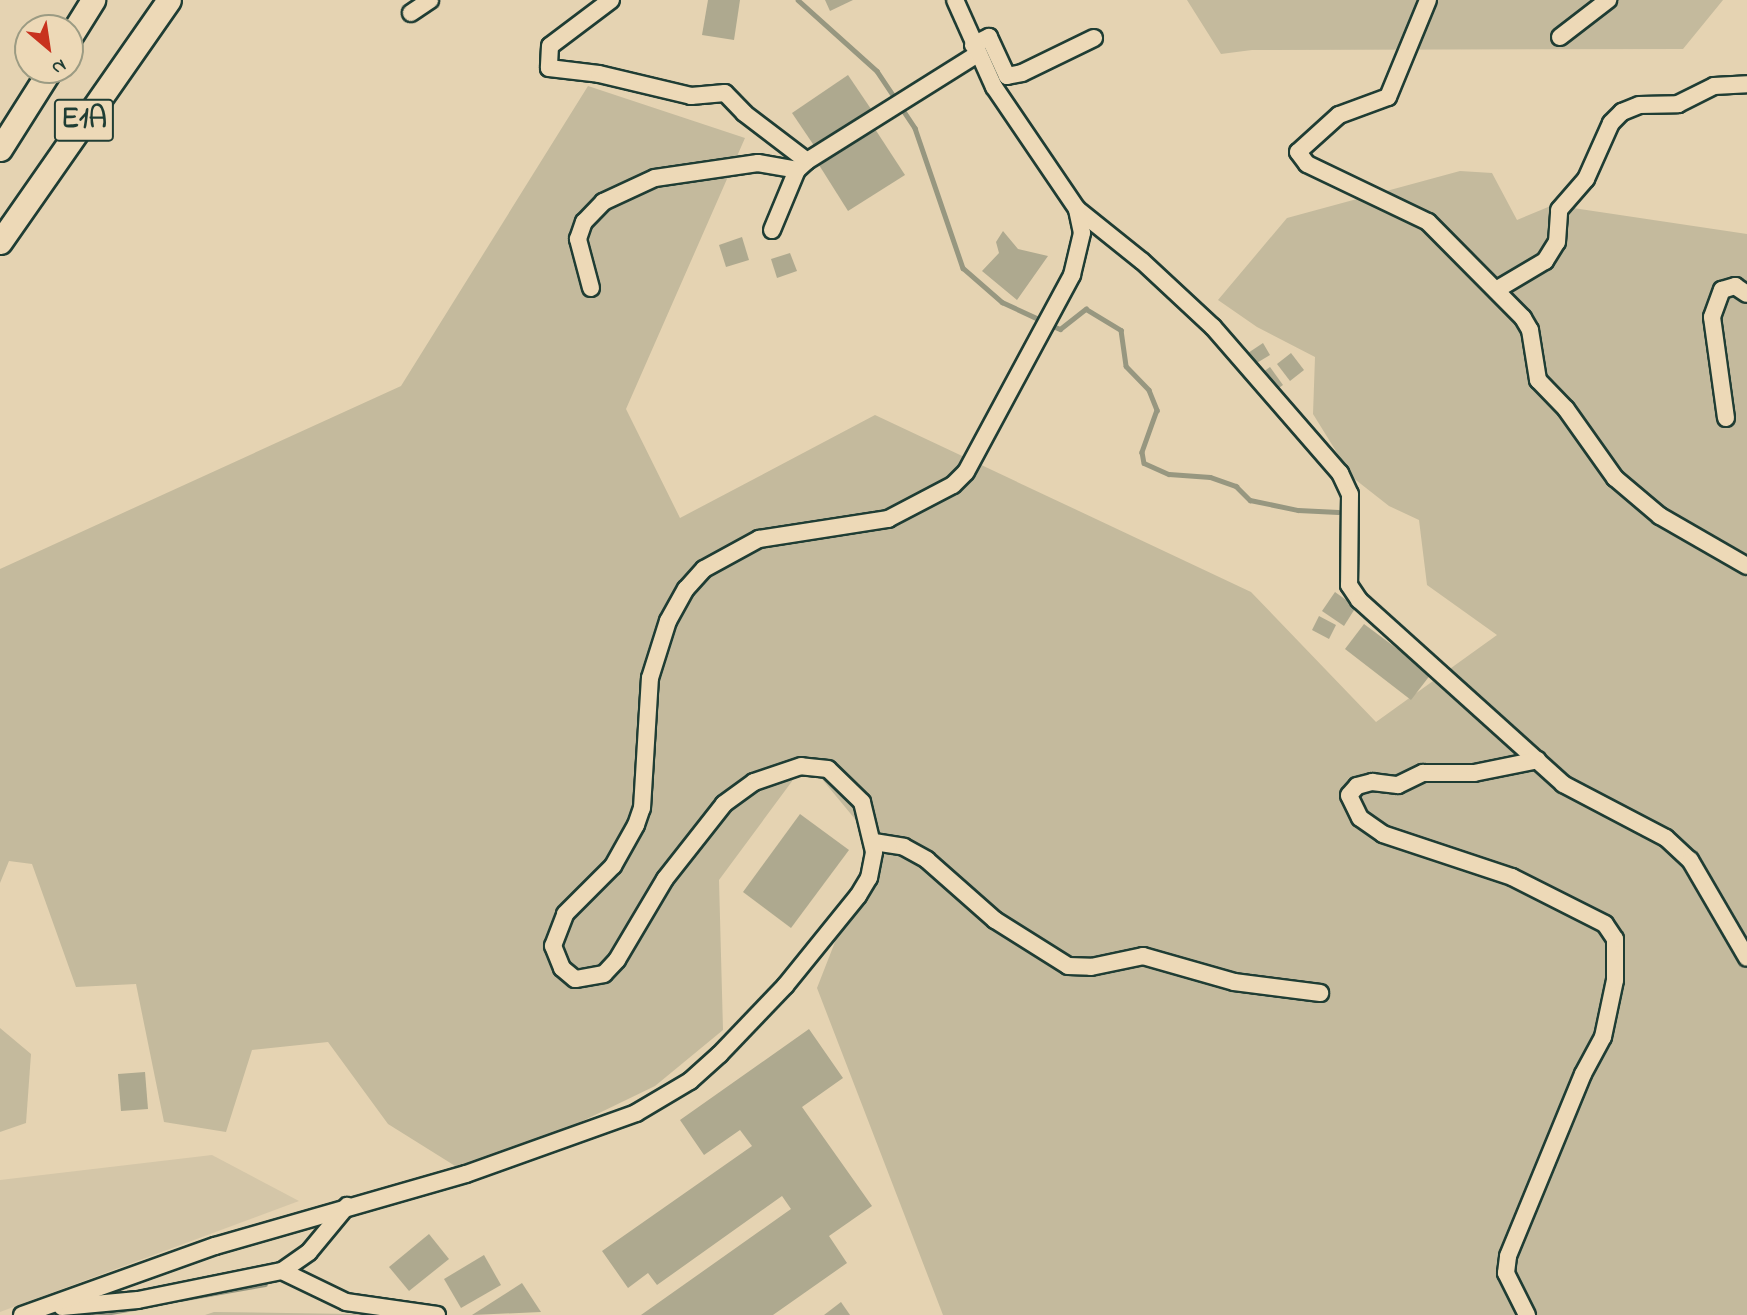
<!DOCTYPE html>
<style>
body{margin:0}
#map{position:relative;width:1747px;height:1315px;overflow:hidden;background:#e5d3b2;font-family:"Indie Flower",sans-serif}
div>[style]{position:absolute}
.built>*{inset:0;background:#d4c6a8}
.green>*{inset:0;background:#c4ba9d}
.stream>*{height:4.5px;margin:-2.25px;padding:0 2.25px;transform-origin:2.25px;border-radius:2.25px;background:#979780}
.building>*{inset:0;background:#aea98f}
.roads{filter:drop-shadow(2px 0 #1f3d34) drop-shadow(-2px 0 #1f3d34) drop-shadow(0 2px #1f3d34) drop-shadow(0 -2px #1f3d34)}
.minor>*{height:16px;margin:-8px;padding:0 8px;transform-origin:8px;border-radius:8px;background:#edd9b7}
.highway>*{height:23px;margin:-11.5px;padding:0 11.5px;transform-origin:11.5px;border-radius:11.5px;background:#edd9b7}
span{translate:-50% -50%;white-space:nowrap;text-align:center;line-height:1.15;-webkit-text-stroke:5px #edd9b7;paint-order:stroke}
.shield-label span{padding:2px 5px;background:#edd9b7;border:2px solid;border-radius:5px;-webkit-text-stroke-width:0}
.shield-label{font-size:30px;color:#1f3d34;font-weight:700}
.north{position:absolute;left:14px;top:14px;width:70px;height:70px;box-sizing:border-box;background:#edd9b7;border:2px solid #9b9b83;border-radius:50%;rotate:151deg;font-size:19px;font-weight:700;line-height:28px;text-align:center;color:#1f3d34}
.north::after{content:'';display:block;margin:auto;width:24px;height:32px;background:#c8321e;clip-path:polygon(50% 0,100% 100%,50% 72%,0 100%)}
</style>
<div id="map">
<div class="built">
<div style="clip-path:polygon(212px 1155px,299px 1201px,0 1312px,0 1180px)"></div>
</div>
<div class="green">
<div style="clip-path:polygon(1187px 0,1723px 0,1683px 49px,1252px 50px,1221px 54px)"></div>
<div style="clip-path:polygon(588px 86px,745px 138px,626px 409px,680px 518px,875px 415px,1251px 592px,1376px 722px,1497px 635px,1427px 585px,1419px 520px,1389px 506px,1352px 477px,1313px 414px,1315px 357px,1257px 327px,1218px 300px,1287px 218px,1460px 171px,1492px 173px,1517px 220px,1553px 205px,1747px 234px,1747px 1315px,943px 1315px,817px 988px,874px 842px,807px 761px,719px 880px,723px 1030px,655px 1086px,562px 1131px,460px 1169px,388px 1124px,328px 1042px,252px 1050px,226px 1132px,164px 1122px,136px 984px,76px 987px,32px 864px,9px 861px,0 883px,0 569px,401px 386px)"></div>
<div style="clip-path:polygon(0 1028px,31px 1054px,26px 1123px,0 1132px)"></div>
<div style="clip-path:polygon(214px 1312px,417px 1315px,205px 1315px)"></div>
</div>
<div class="stream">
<div style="left:798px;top:0;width:106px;rotate:41.9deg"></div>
<div style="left:877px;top:71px;width:69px;rotate:56.3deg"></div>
<div style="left:915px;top:128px;width:148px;rotate:71.1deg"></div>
<div style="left:963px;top:268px;width:52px;rotate:41.1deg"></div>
<div style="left:1002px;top:302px;width:45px;rotate:24.9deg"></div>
<div style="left:1051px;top:325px;width:10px;rotate:24deg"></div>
<div style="left:1060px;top:329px;width:33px;rotate:-38deg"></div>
<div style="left:1086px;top:309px;width:41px;rotate:31deg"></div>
<div style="left:1121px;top:330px;width:36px;rotate:82deg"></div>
<div style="left:1126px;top:366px;width:33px;rotate:46deg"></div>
<div style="left:1149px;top:390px;width:22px;rotate:68deg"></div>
<div style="left:1157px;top:410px;width:45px;rotate:109.7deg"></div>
<div style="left:1142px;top:452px;width:11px;rotate:80deg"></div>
<div style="left:1144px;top:463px;width:27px;rotate:24deg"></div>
<div style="left:1169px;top:474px;width:41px;rotate:4.2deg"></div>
<div style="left:1210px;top:477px;width:28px;rotate:19deg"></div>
<div style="left:1236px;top:486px;width:20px;rotate:45deg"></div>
<div style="left:1250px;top:500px;width:49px;rotate:11.8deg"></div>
<div style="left:1298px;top:510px;width:40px;rotate:2.9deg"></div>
<div style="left:180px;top:1299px;width:86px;rotate:-10deg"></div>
<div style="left:94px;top:1315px;width:41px;rotate:-9.9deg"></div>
</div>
<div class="building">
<div style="clip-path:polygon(708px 0,740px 0,734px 40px,702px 35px)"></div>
<div style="clip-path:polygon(825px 0,853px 0,830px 11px)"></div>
<div style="clip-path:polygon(848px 75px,873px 112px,817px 150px,792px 113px)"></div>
<div style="clip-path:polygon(875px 129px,905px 175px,848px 211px,819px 165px)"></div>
<div style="clip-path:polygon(1003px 231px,1018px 249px,1048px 256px,1017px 300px,982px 271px,999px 253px,996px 242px)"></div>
<div style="clip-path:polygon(742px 237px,749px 260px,726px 267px,719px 245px)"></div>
<div style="clip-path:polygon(790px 253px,797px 271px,777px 278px,771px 259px)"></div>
<div style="clip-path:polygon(1263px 343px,1270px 355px,1255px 364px,1248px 353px)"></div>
<div style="clip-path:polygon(1291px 353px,1304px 370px,1290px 381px,1277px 364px)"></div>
<div style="clip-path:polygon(1270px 367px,1283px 385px,1272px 393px,1259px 375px)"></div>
<div style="clip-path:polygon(1335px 592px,1356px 607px,1344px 626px,1322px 611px)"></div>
<div style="clip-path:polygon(1319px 616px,1336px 625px,1329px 639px,1312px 630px)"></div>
<div style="clip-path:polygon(1364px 624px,1431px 674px,1411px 700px,1345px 649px)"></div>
<div style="clip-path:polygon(800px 814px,849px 850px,791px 928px,743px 892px)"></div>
<div style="clip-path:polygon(809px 1029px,843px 1078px,802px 1107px,872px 1206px,829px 1236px,847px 1263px,773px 1315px,641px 1315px,791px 1209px,782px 1196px,657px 1285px,648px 1273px,628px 1288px,602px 1251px,752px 1146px,740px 1130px,704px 1155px,680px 1120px)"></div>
<div style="clip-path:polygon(145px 1072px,148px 1109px,121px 1111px,118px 1074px)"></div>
<div style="clip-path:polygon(429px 1234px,449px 1259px,409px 1291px,389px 1267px)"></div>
<div style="clip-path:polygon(484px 1255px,501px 1285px,461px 1308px,444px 1279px)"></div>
<div style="clip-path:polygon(522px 1283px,541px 1312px,472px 1315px)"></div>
<div style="clip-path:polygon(841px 1302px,850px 1315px,824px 1315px)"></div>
</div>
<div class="roads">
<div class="minor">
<div style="left:611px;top:0;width:76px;rotate:143deg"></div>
<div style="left:550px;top:46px;width:22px;rotate:93deg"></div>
<div style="left:549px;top:68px;width:50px;rotate:6.8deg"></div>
<div style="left:599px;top:74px;width:95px;rotate:13.4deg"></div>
<div style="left:691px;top:96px;width:34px;rotate:-5deg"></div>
<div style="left:725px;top:93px;width:28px;rotate:46deg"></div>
<div style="left:744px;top:113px;width:79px;rotate:37.3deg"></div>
<div style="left:1428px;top:0;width:105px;rotate:112.4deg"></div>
<div style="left:1388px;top:97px;width:52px;rotate:159.8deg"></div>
<div style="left:1339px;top:115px;width:55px;rotate:137.9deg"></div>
<div style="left:1298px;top:152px;width:15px;rotate:53deg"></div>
<div style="left:1307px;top:164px;width:134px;rotate:25.6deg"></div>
<div style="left:1428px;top:222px;width:135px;rotate:45.3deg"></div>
<div style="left:1523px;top:318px;width:14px;rotate:60deg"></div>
<div style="left:1530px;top:330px;width:51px;rotate:80.9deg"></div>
<div style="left:1538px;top:380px;width:40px;rotate:46deg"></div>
<div style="left:1566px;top:409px;width:85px;rotate:54.6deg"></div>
<div style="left:1615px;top:478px;width:59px;rotate:40.2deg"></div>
<div style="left:1660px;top:516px;width:100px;rotate:29.9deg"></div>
<div style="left:411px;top:13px;width:23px;rotate:-34deg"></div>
<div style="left:1560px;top:37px;width:61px;rotate:-37.6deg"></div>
<div style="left:973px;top:45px;width:18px;rotate:-27deg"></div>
<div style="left:989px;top:37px;width:43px;rotate:65.2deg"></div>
<div style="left:1007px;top:76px;width:15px;rotate:-11deg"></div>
<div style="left:1022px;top:73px;width:80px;rotate:-25.9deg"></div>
<div style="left:1077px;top:209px;width:83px;rotate:38.7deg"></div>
<div style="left:1142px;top:261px;width:97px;rotate:42.9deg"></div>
<div style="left:1213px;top:327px;width:194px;rotate:49deg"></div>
<div style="left:1340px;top:473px;width:23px;rotate:65deg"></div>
<div style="left:1350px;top:494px;width:91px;rotate:90.6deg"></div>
<div style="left:1349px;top:585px;width:18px;rotate:56deg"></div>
<div style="left:1359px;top:600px;width:275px;rotate:42deg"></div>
<div style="left:1563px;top:784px;width:116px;rotate:27.7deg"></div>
<div style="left:1666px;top:838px;width:33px;rotate:43deg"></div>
<div style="left:1690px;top:860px;width:113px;rotate:59.8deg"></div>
<div style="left:772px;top:230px;width:65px;rotate:-67.4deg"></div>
<div style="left:797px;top:170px;width:13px;rotate:-42deg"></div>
<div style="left:807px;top:161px;width:199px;rotate:-32.1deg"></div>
<div style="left:591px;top:288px;width:51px;rotate:-104.9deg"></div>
<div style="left:578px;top:239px;width:18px;rotate:-71deg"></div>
<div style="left:584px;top:222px;width:28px;rotate:-46deg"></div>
<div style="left:603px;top:202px;width:57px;rotate:-24.8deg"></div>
<div style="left:655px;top:178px;width:104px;rotate:-8.3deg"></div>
<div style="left:758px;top:163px;width:40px;rotate:10deg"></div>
<div style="left:1496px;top:290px;width:57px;rotate:-30.6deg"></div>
<div style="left:1545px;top:261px;width:22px;rotate:-58deg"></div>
<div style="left:1557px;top:242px;width:32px;rotate:-86deg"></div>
<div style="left:1559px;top:210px;width:41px;rotate:-48.9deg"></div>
<div style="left:1586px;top:179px;width:61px;rotate:-65.9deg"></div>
<div style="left:1611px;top:123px;width:16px;rotate:-45deg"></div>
<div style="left:1622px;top:112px;width:18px;rotate:-22deg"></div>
<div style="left:1639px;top:105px;width:39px;rotate:-1deg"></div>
<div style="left:1678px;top:104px;width:40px;rotate:-26.6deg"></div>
<div style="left:1714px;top:86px;width:33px;rotate:-3deg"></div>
<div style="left:1726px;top:418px;width:102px;rotate:-97.9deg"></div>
<div style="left:1712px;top:317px;width:29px;rotate:-70deg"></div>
<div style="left:1722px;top:290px;width:14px;rotate:-17deg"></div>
<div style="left:1735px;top:286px;width:14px;rotate:34deg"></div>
<div style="left:874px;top:842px;width:30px;rotate:9deg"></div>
<div style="left:904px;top:847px;width:26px;rotate:29deg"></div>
<div style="left:927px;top:860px;width:91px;rotate:41.4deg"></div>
<div style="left:995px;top:920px;width:86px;rotate:32.2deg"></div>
<div style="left:1068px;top:966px;width:23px;rotate:2deg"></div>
<div style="left:1091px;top:967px;width:53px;rotate:-11.9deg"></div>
<div style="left:1143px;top:956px;width:95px;rotate:15.9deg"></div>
<div style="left:1234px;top:982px;width:87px;rotate:7.3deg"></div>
<div style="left:282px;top:1271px;width:71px;rotate:25.8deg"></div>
<div style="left:346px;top:1302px;width:92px;rotate:8.1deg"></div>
<div style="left:62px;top:1307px;width:76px;rotate:-5.3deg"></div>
<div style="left:138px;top:1300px;width:147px;rotate:-11.4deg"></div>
<div style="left:282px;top:1271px;width:33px;rotate:-35deg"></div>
<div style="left:309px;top:1252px;width:60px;rotate:-50.4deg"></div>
<div style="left:22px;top:1315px;width:205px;rotate:-19.7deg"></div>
<div style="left:215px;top:1246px;width:261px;rotate:-16deg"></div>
<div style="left:466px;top:1174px;width:181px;rotate:-19.7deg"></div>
<div style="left:636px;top:1113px;width:63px;rotate:-30.7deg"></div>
<div style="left:690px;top:1081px;width:40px;rotate:-42deg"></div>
<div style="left:720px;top:1054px;width:94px;rotate:-46.3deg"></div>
<div style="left:785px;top:986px;width:116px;rotate:-51deg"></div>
<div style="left:858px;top:896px;width:21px;rotate:-59deg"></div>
<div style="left:869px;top:878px;width:26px;rotate:-79deg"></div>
<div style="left:874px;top:852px;width:51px;rotate:-103.5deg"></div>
<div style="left:862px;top:802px;width:47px;rotate:-135.9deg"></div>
<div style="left:828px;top:769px;width:27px;rotate:-174deg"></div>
<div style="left:801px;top:766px;width:50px;rotate:161.2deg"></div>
<div style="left:754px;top:782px;width:37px;rotate:144deg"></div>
<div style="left:724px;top:804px;width:95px;rotate:128.2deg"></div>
<div style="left:665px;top:879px;width:94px;rotate:120.7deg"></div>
<div style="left:617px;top:960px;width:19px;rotate:133deg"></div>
<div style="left:604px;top:974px;width:29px;rotate:170deg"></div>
<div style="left:575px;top:979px;width:17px;rotate:-140deg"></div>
<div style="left:562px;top:968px;width:24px;rotate:-112deg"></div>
<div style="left:553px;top:946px;width:34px;rotate:-69deg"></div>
<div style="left:565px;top:914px;width:68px;rotate:-45deg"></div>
<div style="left:613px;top:866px;width:47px;rotate:-60.7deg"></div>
<div style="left:636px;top:825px;width:18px;rotate:-71deg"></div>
<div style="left:642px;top:808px;width:130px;rotate:-86.5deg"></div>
<div style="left:650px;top:678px;width:60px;rotate:-72.5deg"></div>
<div style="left:668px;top:621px;width:37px;rotate:-61deg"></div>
<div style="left:686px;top:589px;width:27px;rotate:-48deg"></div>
<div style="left:704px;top:569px;width:63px;rotate:-28.6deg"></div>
<div style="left:759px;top:539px;width:131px;rotate:-8.8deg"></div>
<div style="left:888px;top:519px;width:73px;rotate:-27.6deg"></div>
<div style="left:953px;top:485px;width:18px;rotate:-45deg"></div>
<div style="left:966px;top:472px;width:224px;rotate:-61.7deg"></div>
<div style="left:1072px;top:275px;width:43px;rotate:-76.6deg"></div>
<div style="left:1082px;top:233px;width:25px;rotate:-102deg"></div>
<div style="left:1077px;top:209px;width:148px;rotate:-124.2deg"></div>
<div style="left:994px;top:87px;width:95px;rotate:-114.1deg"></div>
<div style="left:1527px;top:1315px;width:47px;rotate:-116.6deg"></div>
<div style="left:1506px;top:1273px;width:17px;rotate:-83deg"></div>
<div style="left:1508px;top:1256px;width:197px;rotate:-67.6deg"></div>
<div style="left:1583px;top:1074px;width:42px;rotate:-61.6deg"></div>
<div style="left:1603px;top:1037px;width:58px;rotate:-78.1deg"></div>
<div style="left:1615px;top:980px;width:41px;rotate:-90deg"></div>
<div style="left:1615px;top:939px;width:18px;rotate:-124deg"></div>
<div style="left:1605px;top:924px;width:104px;rotate:-153.2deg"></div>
<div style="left:1512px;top:877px;width:136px;rotate:-161.6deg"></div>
<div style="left:1383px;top:834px;width:28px;rotate:-145deg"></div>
<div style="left:1360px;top:818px;width:25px;rotate:-116deg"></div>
<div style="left:1349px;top:795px;width:12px;rotate:-48deg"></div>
<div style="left:1357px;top:786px;width:16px;rotate:-15deg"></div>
<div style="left:1372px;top:782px;width:26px;rotate:7deg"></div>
<div style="left:1398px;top:785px;width:28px;rotate:-26deg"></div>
<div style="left:1423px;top:773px;width:51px"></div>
<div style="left:1474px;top:773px;width:65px;rotate:-11.5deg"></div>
</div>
<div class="highway">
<div style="left:70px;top:37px;width:44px;rotate:-58.1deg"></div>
<div style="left:0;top:149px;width:93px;rotate:-57.7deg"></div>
<div style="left:0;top:242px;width:295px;rotate:-55.1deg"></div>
</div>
</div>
<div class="shield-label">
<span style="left:84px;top:120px">E1A</span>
</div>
<div class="north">N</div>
</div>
